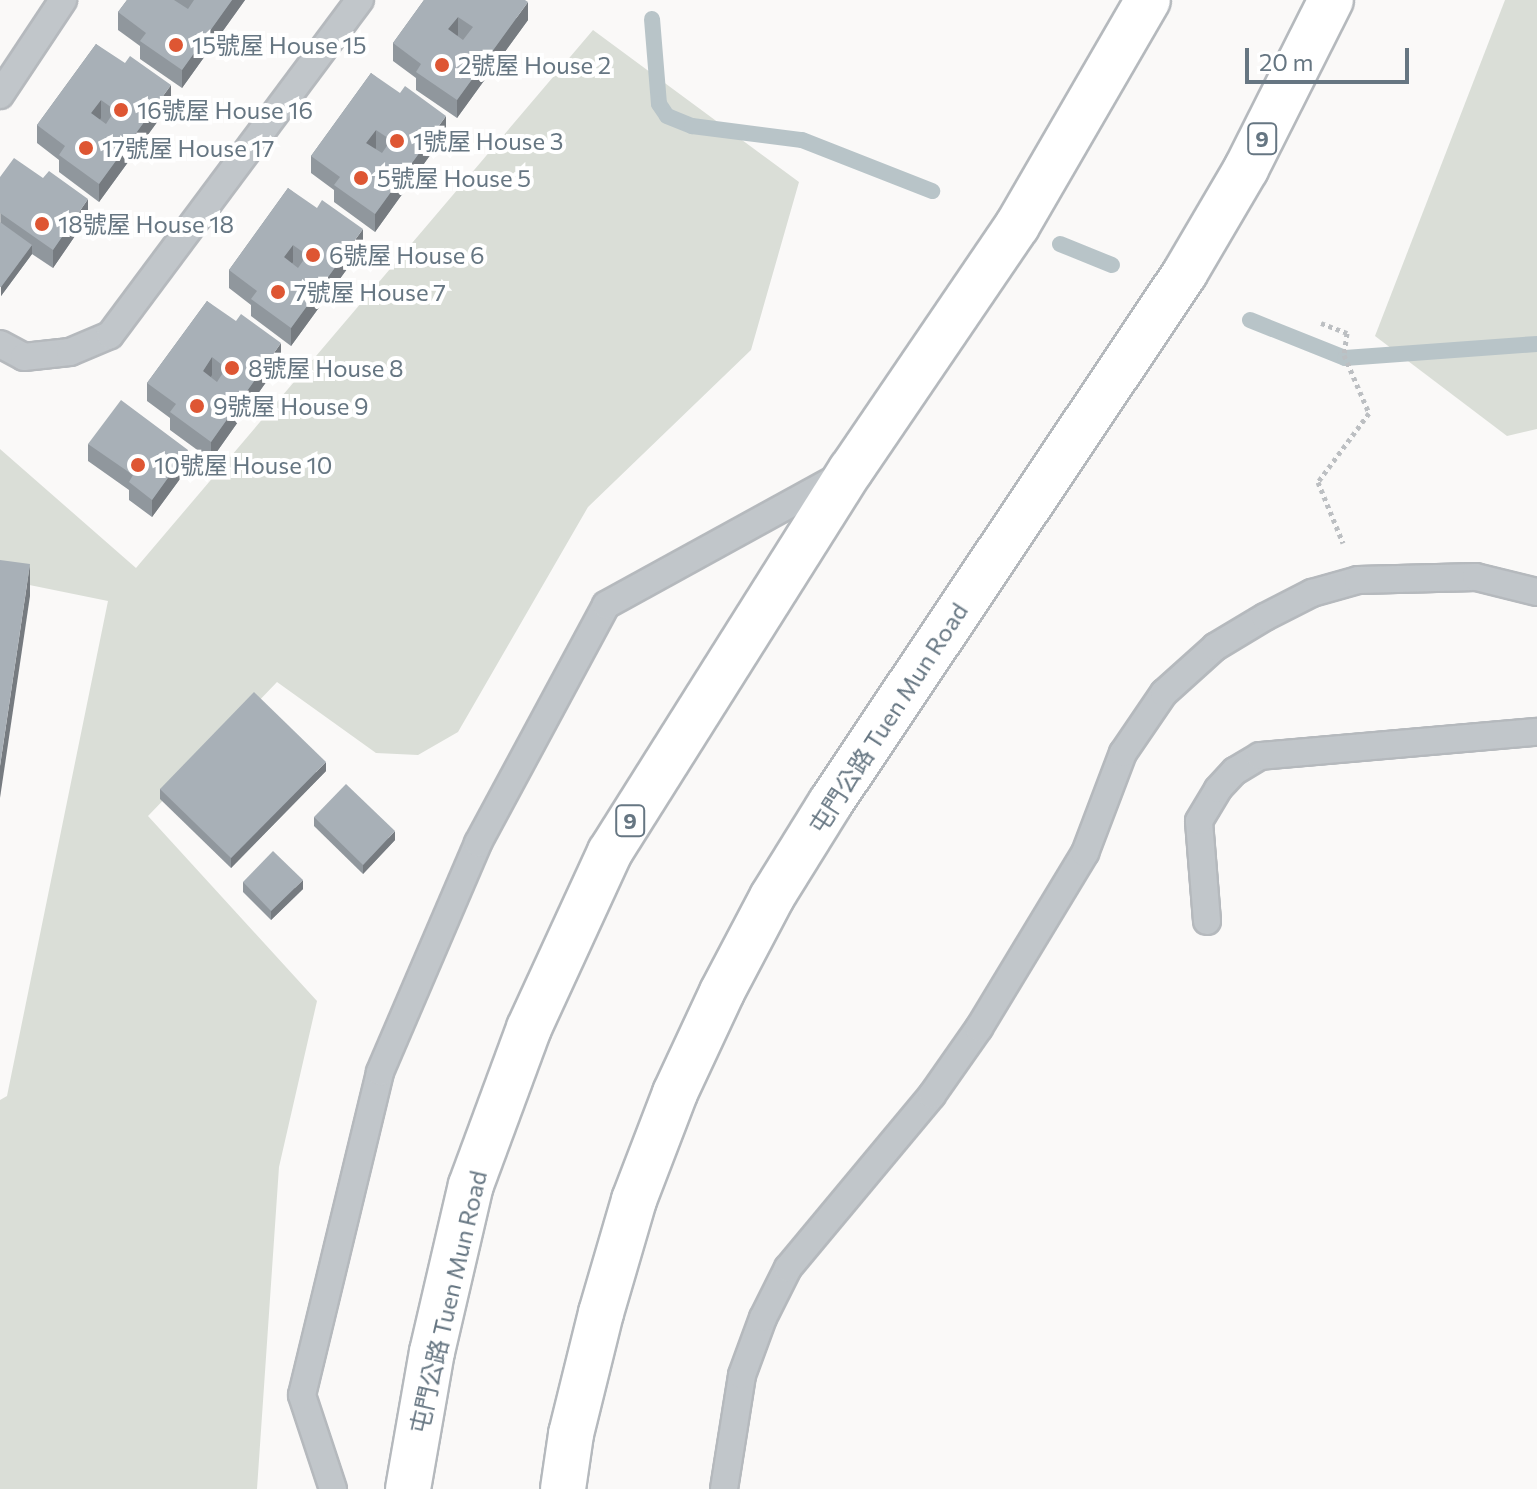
<!DOCTYPE html>
<meta charset="utf-8">
<style>
body{margin:0}
#map{position:relative;width:1537px;height:1489px;overflow:hidden;background:#faf9f8;font-family:Commissioner,"Noto Sans TC",sans-serif}
div>[style]{position:absolute}
.green>*{inset:0;background:#daded7}
.stream>*{height:16px;margin:-8px;padding:0 8px;transform-origin:8px;border-radius:8px;background:#b8c4c8}
.path>*{height:5px;margin-top:-2.5px;transform-origin:0;background:repeating-linear-gradient(90deg,#bcbfc2 0 4px,transparent 0 8px)}
.roads{filter:drop-shadow(2px 0 #b5b9bd) drop-shadow(-2px 0 #b5b9bd) drop-shadow(0 2px #b5b9bd) drop-shadow(0 -2px #b5b9bd)}
.service>*{height:26px;margin:-13px;padding:0 13px;transform-origin:13px;border-radius:13px;background:#c1c6ca}
.motorway>*{height:44px;margin:-22px;padding:0 22px;transform-origin:22px;border-radius:22px;background:#fff}
.wall>*{inset:0;background:#90979d}
.shaded-wall>*{inset:0;background:#767b80}
.building>*{inset:0;background:#a8b0b7}
.dots>*{width:22px;height:22px;translate:-50% -50%;box-sizing:border-box;border:4px solid #fff;border-radius:50%}
span{translate:-50% -50%;white-space:nowrap;text-align:center;line-height:1.15;-webkit-text-stroke:8px #fff;paint-order:stroke}
.shield-label span{padding:2px 6px;background:#fff;border:2px solid;border-radius:6px;-webkit-text-stroke-width:0}
.shield-label{font-size:22px;color:#667682;font-weight:700}
.poi-label{font-size:24px;color:#667682}
.left{translate:0 -50%;text-align:left}
.street-label{font-size:24px;color:#667682}
.scale{position:absolute;left:1245px;top:48px;width:164px;height:36px;box-sizing:border-box;border:4px solid #667682;border-top:0;padding-left:10px;font-size:24px;line-height:28px;white-space:nowrap;color:#667682;-webkit-text-stroke:6px #fff;paint-order:stroke}
</style>
<div id="map">
<div class="green">
<div style="clip-path:polygon(1505px 0,1537px 0,1537px 429px,1507px 436px,1375px 336px)"></div>
<div style="clip-path:polygon(593px 30px,799px 182px,751px 350px,588px 507px,458px 732px,418px 755px,376px 753px,277px 682px,148px 816px,317px 1001px,279px 1167px,257px 1489px,0 1489px,0 1100px,7px 1096px,108px 601px,0 579px,0 449px,136px 568px)"></div>
</div>
<div class="stream">
<div style="left:652px;top:19px;width:85px;rotate:85.3deg"></div>
<div style="left:659px;top:104px;width:14px;rotate:56deg"></div>
<div style="left:667px;top:116px;width:27px;rotate:22deg"></div>
<div style="left:692px;top:126px;width:111px;rotate:7.3deg"></div>
<div style="left:802px;top:140px;width:140px;rotate:21.4deg"></div>
<div style="left:1060px;top:244px;width:56px;rotate:22deg"></div>
<div style="left:1250px;top:320px;width:102px;rotate:21.8deg"></div>
<div style="left:1345px;top:358px;width:193px;rotate:-4.2deg"></div>
</div>
<div class="path">
<div style="left:1321px;top:323px;width:28px;rotate:21deg"></div>
<div style="left:1347px;top:333px;width:22px;rotate:98deg"></div>
<div style="left:1344px;top:355px;width:63px;rotate:66.7deg"></div>
<div style="left:1369px;top:413px;width:86px;rotate:126.5deg"></div>
<div style="left:1318px;top:482px;width:66px;rotate:67.7deg"></div>
</div>
<div class="roads">
<div class="service">
<div style="left:0;top:95px;width:114px;rotate:-56.4deg"></div>
<div style="left:0;top:344px;width:27px;rotate:28deg"></div>
<div style="left:24px;top:357px;width:46px;rotate:-6.2deg"></div>
<div style="left:70px;top:352px;width:43px;rotate:-23deg"></div>
<div style="left:110px;top:335px;width:418px;rotate:-53.3deg"></div>
<div style="left:1207px;top:921px;width:100px;rotate:-94.6deg"></div>
<div style="left:1199px;top:821px;width:37px;rotate:-59deg"></div>
<div style="left:1218px;top:789px;width:25px;rotate:-47deg"></div>
<div style="left:1235px;top:771px;width:29px;rotate:-31deg"></div>
<div style="left:1260px;top:756px;width:278px;rotate:-5deg"></div>
<div style="left:333px;top:1489px;width:99px;rotate:-108.3deg"></div>
<div style="left:302px;top:1395px;width:332px;rotate:-76.4deg"></div>
<div style="left:380px;top:1072px;width:249px;rotate:-66.8deg"></div>
<div style="left:478px;top:843px;width:270px;rotate:-61.7deg"></div>
<div style="left:606px;top:605px;width:269px;rotate:-28.8deg"></div>
<div style="left:724px;top:1489px;width:115px;rotate:-81deg"></div>
<div style="left:742px;top:1375px;width:61px;rotate:-69.8deg"></div>
<div style="left:763px;top:1318px;width:56px;rotate:-63.4deg"></div>
<div style="left:788px;top:1268px;width:225px;rotate:-50.2deg"></div>
<div style="left:932px;top:1095px;width:82px;rotate:-55deg"></div>
<div style="left:979px;top:1028px;width:205px;rotate:-58.8deg"></div>
<div style="left:1085px;top:853px;width:107px;rotate:-69.2deg"></div>
<div style="left:1123px;top:753px;width:73px;rotate:-55.7deg"></div>
<div style="left:1164px;top:693px;width:69px;rotate:-42deg"></div>
<div style="left:1215px;top:647px;width:58px;rotate:-31deg"></div>
<div style="left:1265px;top:617px;width:53px;rotate:-27.1deg"></div>
<div style="left:1312px;top:593px;width:48px;rotate:-15.8deg"></div>
<div style="left:1358px;top:580px;width:118px;rotate:-1.5deg"></div>
<div style="left:1476px;top:577px;width:63px;rotate:13.8deg"></div>
</div>
<div class="motorway">
<div style="left:408px;top:1489px;width:139px;rotate:-80.1deg"></div>
<div style="left:432px;top:1352px;width:171px;rotate:-76.9deg"></div>
<div style="left:471px;top:1185px;width:167px;rotate:-69.7deg"></div>
<div style="left:529px;top:1028px;width:194px;rotate:-65.3deg"></div>
<div style="left:610px;top:852px;width:452px;rotate:-57.8deg"></div>
<div style="left:851px;top:470px;width:295px;rotate:-55.8deg"></div>
<div style="left:1017px;top:226px;width:261px;rotate:-59.9deg"></div>
<div style="left:563px;top:1489px;width:56px;rotate:-81.7deg"></div>
<div style="left:571px;top:1434px;width:125px;rotate:-76.1deg"></div>
<div style="left:601px;top:1313px;width:118px;rotate:-73.7deg"></div>
<div style="left:634px;top:1200px;width:115px;rotate:-69deg"></div>
<div style="left:675px;top:1093px;width:111px;rotate:-65deg"></div>
<div style="left:722px;top:992px;width:107px;rotate:-62.2deg"></div>
<div style="left:772px;top:897px;width:112px;rotate:-58.2deg"></div>
<div style="left:831px;top:802px;width:637px;rotate:-56.21deg"></div>
<div style="left:1185px;top:273px;width:121px;rotate:-59.6deg"></div>
<div style="left:1246px;top:169px;width:189px;rotate:-63.3deg"></div>
</div>
</div>
<div class="wall">
<div style="clip-path:polygon(127px 0,245px 0,182px 88px,140px 59px,140px 46px,118px 30px,118px 12px)"></div>
<div style="clip-path:polygon(424px 0,528px 20px,457px 118px,416px 90px,416px 78px,393px 61px,393px 43px)"></div>
<div style="clip-path:polygon(96px 44px,171px 103px,99px 202px,59px 172px,59px 160px,37px 143px,37px 125px)"></div>
<div style="clip-path:polygon(371px 73px,446px 133px,375px 232px,334px 202px,334px 190px,311px 173px,311px 156px)"></div>
<div style="clip-path:polygon(0 177px,88px 217px,53px 268px,32px 254px,1px 296px)"></div>
<div style="clip-path:polygon(288px 188px,363px 247px,291px 346px,251px 316px,251px 305px,229px 288px,229px 270px)"></div>
<div style="clip-path:polygon(207px 301px,281px 361px,211px 460px,170px 430px,170px 418px,147px 401px,147px 383px)"></div>
<div style="clip-path:polygon(88px 444px,188px 468px,152px 517px,129px 500px,129px 490px,88px 461px)"></div>
<div style="clip-path:polygon(326px 771px,231px 868px,160px 799px,160px 789px)"></div>
<div style="clip-path:polygon(314px 817px,395px 840px,363px 874px,314px 826px)"></div>
<div style="clip-path:polygon(243px 882px,303px 889px,271px 920px,243px 892px)"></div>
</div>
<div class="shaded-wall">
<div style="clip-path:polygon(232px 0,245px 0,182px 88px,182px 70px)"></div>
<div style="clip-path:polygon(528px 2px,528px 20px,457px 118px,457px 100px)"></div>
<div style="clip-path:polygon(458px 17px,458px 35px,448px 47px,448px 29px)"></div>
<div style="clip-path:polygon(171px 85px,171px 103px,99px 202px,99px 184px)"></div>
<div style="clip-path:polygon(101px 100px,101px 118px,91px 131px,91px 113px)"></div>
<div style="clip-path:polygon(446px 116px,446px 133px,375px 232px,375px 214px)"></div>
<div style="clip-path:polygon(376px 130px,376px 148px,366px 161px,366px 143px)"></div>
<div style="clip-path:polygon(88px 199px,88px 217px,53px 268px,53px 250px)"></div>
<div style="clip-path:polygon(363px 229px,363px 247px,291px 346px,291px 328px)"></div>
<div style="clip-path:polygon(32px 245px,32px 254px,1px 296px,1px 287px)"></div>
<div style="clip-path:polygon(293px 245px,293px 262px,284px 275px,284px 257px)"></div>
<div style="clip-path:polygon(281px 343px,281px 361px,211px 460px,211px 442px)"></div>
<div style="clip-path:polygon(212px 357px,212px 375px,203px 389px,203px 371px)"></div>
<div style="clip-path:polygon(188px 450px,188px 468px,152px 517px,152px 500px)"></div>
<div style="clip-path:polygon(30px 564px,30px 596px,0 798px,0 766px)"></div>
<div style="clip-path:polygon(326px 762px,326px 771px,231px 868px,231px 858px)"></div>
<div style="clip-path:polygon(395px 831px,395px 840px,363px 874px,363px 865px)"></div>
<div style="clip-path:polygon(303px 880px,303px 889px,271px 920px,271px 911px)"></div>
</div>
<div class="building">
<div style="clip-path:polygon(127px 0,174px 0,188px 9px,194px 0,232px 0,182px 70px,140px 41px,146px 33px,118px 12px)"></div>
<div style="clip-path:polygon(evenodd,424px 0,525px 0,528px 2px,457px 100px,416px 72px,421px 64px,393px 43px,424px 0,458px 17px,473px 27px,463px 40px,448px 29px,458px 17px)"></div>
<div style="clip-path:polygon(evenodd,96px 44px,125px 63px,130px 56px,171px 85px,99px 184px,59px 155px,65px 146px,37px 125px,96px 44px,101px 100px,115px 110px,106px 124px,91px 113px,101px 100px)"></div>
<div style="clip-path:polygon(evenodd,371px 73px,400px 93px,405px 86px,446px 116px,375px 214px,334px 185px,340px 177px,311px 156px,371px 73px,376px 130px,391px 140px,382px 153px,366px 143px,376px 130px)"></div>
<div style="clip-path:polygon(14px 158px,43px 178px,49px 171px,88px 199px,53px 250px,0 213px,0 177px)"></div>
<div style="clip-path:polygon(evenodd,288px 188px,317px 208px,322px 200px,363px 229px,291px 328px,251px 299px,257px 291px,229px 270px,288px 188px,293px 245px,307px 255px,298px 268px,284px 257px,293px 245px)"></div>
<div style="clip-path:polygon(0 222px,32px 245px,1px 287px,0 287px)"></div>
<div style="clip-path:polygon(evenodd,207px 301px,236px 321px,241px 314px,281px 343px,211px 442px,170px 412px,176px 404px,147px 383px,207px 301px,212px 357px,226px 368px,217px 382px,203px 371px,212px 357px)"></div>
<div style="clip-path:polygon(121px 400px,188px 450px,152px 500px,129px 482px,133px 475px,88px 444px)"></div>
<div style="clip-path:polygon(0 560px,30px 564px,0 766px)"></div>
<div style="clip-path:polygon(254px 692px,326px 762px,231px 858px,160px 789px)"></div>
<div style="clip-path:polygon(346px 784px,395px 831px,363px 865px,314px 817px)"></div>
<div style="clip-path:polygon(273px 851px,303px 880px,271px 911px,243px 882px)"></div>
</div>
<div class="dots">
<div style="left:176px;top:45px;background:#de5633"></div>
<div style="left:442px;top:65px;background:#de5633"></div>
<div style="left:121px;top:110px;background:#de5633"></div>
<div style="left:397px;top:141px;background:#de5633"></div>
<div style="left:86px;top:148px;background:#de5633"></div>
<div style="left:361px;top:178px;background:#de5633"></div>
<div style="left:42px;top:224px;background:#de5633"></div>
<div style="left:313px;top:255px;background:#de5633"></div>
<div style="left:278px;top:292px;background:#de5633"></div>
<div style="left:232px;top:368px;background:#de5633"></div>
<div style="left:197px;top:406px;background:#de5633"></div>
<div style="left:138px;top:465px;background:#de5633"></div>
</div>
<div class="shield-label">
<span style="left:1262px;top:139px">9</span>
<span style="left:630px;top:821px">9</span>
</div>
<div class="poi-label">
<span class="left" style="left:192px;top:45px">15號屋 House 15</span>
<span class="left" style="left:458px;top:65px">2號屋 House 2</span>
<span class="left" style="left:137px;top:110px">16號屋 House 16</span>
<span class="left" style="left:413px;top:141px">1號屋 House 3</span>
<span class="left" style="left:102px;top:148px">17號屋 House 17</span>
<span class="left" style="left:377px;top:178px">5號屋 House 5</span>
<span class="left" style="left:58px;top:224px">18號屋 House 18</span>
<span class="left" style="left:329px;top:255px">6號屋 House 6</span>
<span class="left" style="left:294px;top:292px">7號屋 House 7</span>
<span class="left" style="left:248px;top:368px">8號屋 House 8</span>
<span class="left" style="left:213px;top:406px">9號屋 House 9</span>
<span class="left" style="left:154px;top:465px">10號屋 House 10</span>
</div>
<div class="street-label">
<span style="left:888px;top:718px;rotate:-57deg">屯門公路 Tuen Mun Road</span>
<span style="left:448px;top:1302px;rotate:-77deg">屯門公路 Tuen Mun Road</span>
</div>
<div class="scale">20 m</div>
</div>
